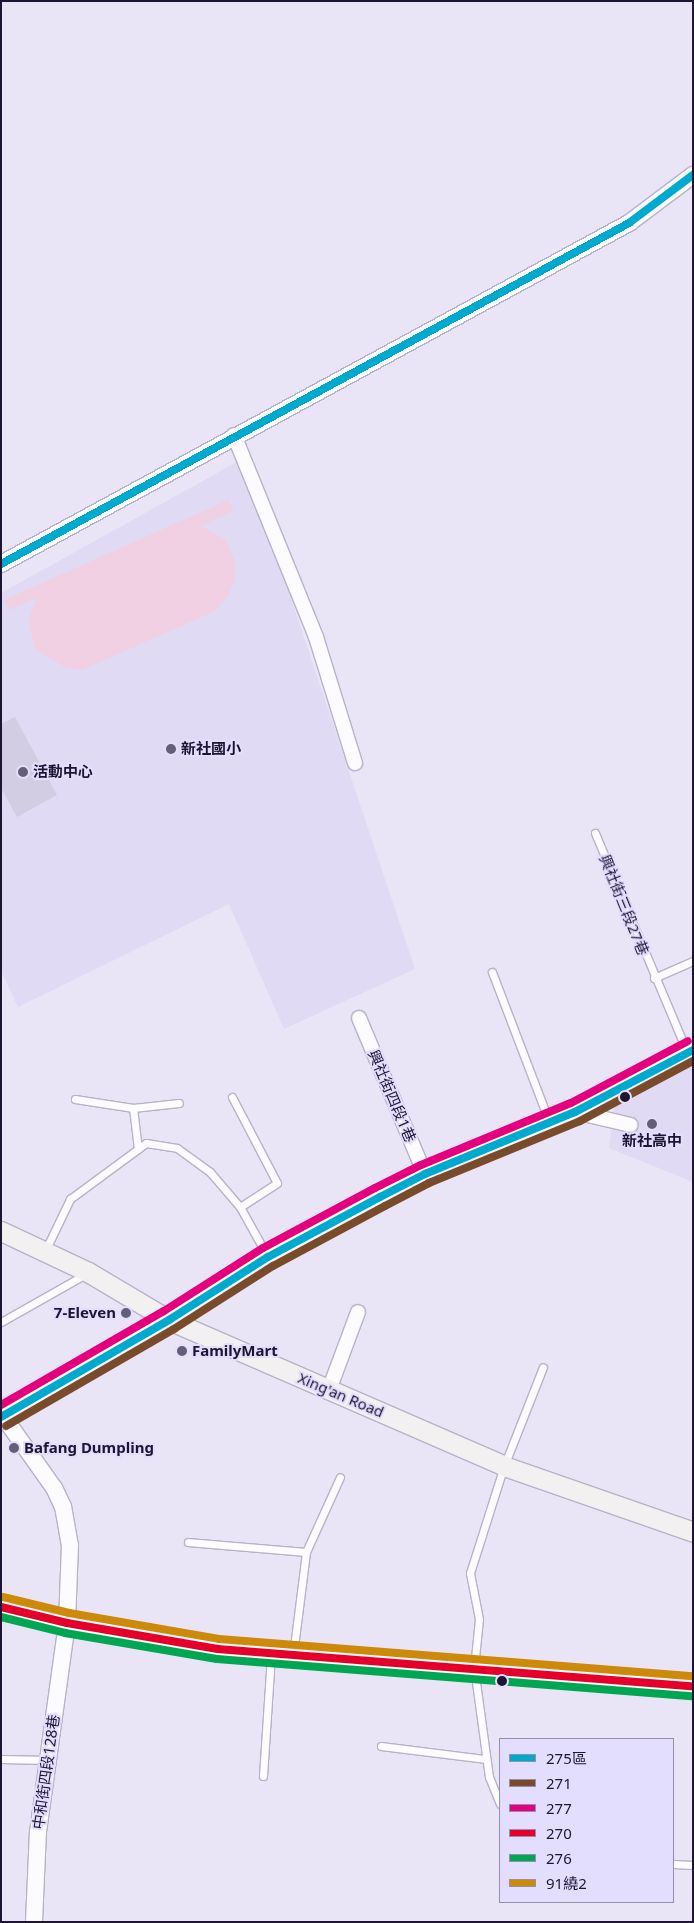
<!DOCTYPE html>
<meta charset="utf-8">
<style>
body{margin:0}
#map{position:relative;width:694px;height:1923px;overflow:hidden;background:#e9e5f7;font-family:"Noto Sans","Noto Sans TC",sans-serif}
div>[style]{position:absolute}
.built>*{inset:0;background:#e0daf5}
.green>*{inset:0;background:#f1d0e3}
.building>*{inset:0;background:#d2cde3}
.roads{filter:drop-shadow(1px 0 #b8b2c8) drop-shadow(-1px 0 #b8b2c8) drop-shadow(0 1px #b8b2c8) drop-shadow(0 -1px #b8b2c8)}
.service>*{height:7px;margin:-3.5px;padding:0 3.5px;transform-origin:3.5px;border-radius:3.5px;background:#fcfbfe}
.minor>*{height:14px;margin:-7px;padding:0 7px;transform-origin:7px;border-radius:7px;background:#fcfbfe}
.tertiary>*{height:16px;margin:-8px;padding:0 8px;transform-origin:8px;border-radius:8px;background:#fcfbfe}
.secondary>*{height:19px;margin:-9.5px;padding:0 9.5px;transform-origin:9.5px;border-radius:9.5px;background:#f3f0f1}
.bus-1>*{height:8px;margin:-4px;padding:0 4px;transform-origin:4px;border-radius:4px;background:#00a9ce}
.bus-2>*{height:8px;margin:-4px;padding:0 4px;transform-origin:4px;border-radius:4px;background:#7a4b2a}
.bus-3>*{height:8px;margin:-4px;padding:0 4px;transform-origin:4px;border-radius:4px;background:#e5007d}
.bus-4>*{height:8px;margin:-4px;padding:0 4px;transform-origin:4px;border-radius:4px;background:#e4002b}
.bus-5>*{height:8px;margin:-4px;padding:0 4px;transform-origin:4px;border-radius:4px;background:#00a651}
.bus-6>*{height:8px;margin:-4px;padding:0 4px;transform-origin:4px;border-radius:4px;background:#cc890a}
.dots>*{width:14px;height:14px;translate:-50% -50%;box-sizing:border-box;border:2px solid #e4defe;border-radius:50%}
span{translate:-50% -50%;white-space:nowrap;text-align:center;line-height:1.15;-webkit-text-stroke:4px #e4defe;paint-order:stroke}
.poi-label{font-size:15px;color:#1e1532;font-weight:700}
.left{translate:0 -50%;text-align:left}
.right{translate:-100% -50%;text-align:right}
.street-label{font-size:15px;color:#1e1532}
.frame{position:absolute;inset:0;border:2px solid #1e1532;pointer-events:none}
.legend{position:absolute;left:499px;top:1738px;width:175px;height:165px;box-sizing:border-box;background:#e4defe;border:1px solid #958eac;margin:0;padding:6px 9px;list-style:none;font-size:15px;color:#1e1532}
.legend li{display:flex;align-items:center;gap:10px;height:25px}
.legend b{width:25px;border:1px solid #958eac}
</style>
<div id="map">
<div class="built">
<div style="clip-path:polygon(244px 458px,415px 969px,284px 1029px,229px 904px,18px 1007px,1px 971px,1px 593px)"></div>
<div style="clip-path:polygon(693px 1065px,693px 1182px,609px 1148px,615px 1100px)"></div>
</div>
<div class="green">
<div style="clip-path:polygon(228px 500px,234px 511px,200px 526px,226px 540px,235px 562px,235px 580px,228px 596px,215px 611px,82px 670px,67px 668px,36px 650px,29px 626px,30px 614px,37px 598px,9px 610px,4px 600px)"></div>
</div>
<div class="building">
<div style="clip-path:polygon(15px 717px,57px 795px,17px 817px,1px 788px,1px 724px)"></div>
</div>
<div class="roads">
<div class="service">
<div style="left:595px;top:833px;width:238px;rotate:67.2deg"></div>
<div style="left:492px;top:972px;width:160px;rotate:69.1deg"></div>
<div style="left:654px;top:978px;width:43px;rotate:-23.6deg"></div>
<div style="left:232px;top:1097px;width:97px;rotate:62.4deg"></div>
<div style="left:277px;top:1183px;width:44px;rotate:147deg"></div>
<div style="left:240px;top:1207px;width:57px;rotate:60.8deg"></div>
<div style="left:75px;top:1099px;width:59px;rotate:8.8deg"></div>
<div style="left:133px;top:1108px;width:46px;rotate:-6.2deg"></div>
<div style="left:133px;top:1108px;width:41px;rotate:83deg"></div>
<div style="left:45px;top:1251px;width:58px;rotate:-64.3deg"></div>
<div style="left:70px;top:1199px;width:94px;rotate:-36.4deg"></div>
<div style="left:146px;top:1143px;width:31px;rotate:9deg"></div>
<div style="left:177px;top:1148px;width:41px;rotate:36deg"></div>
<div style="left:210px;top:1172px;width:46px;rotate:49.4deg"></div>
<div style="left:1px;top:1322px;width:98px;rotate:-29.5deg"></div>
<div style="left:188px;top:1542px;width:118px;rotate:4.8deg"></div>
<div style="left:293px;top:1655px;width:104px;rotate:-82.8deg"></div>
<div style="left:306px;top:1552px;width:82px;rotate:-65.6deg"></div>
<div style="left:381px;top:1746px;width:106px;rotate:7.1deg"></div>
<div style="left:1px;top:1759px;width:47px;rotate:1.2deg"></div>
<div style="left:263px;top:1776px;width:122px;rotate:-86.2deg"></div>
<div style="left:500px;top:1804px;width:29px;rotate:-112deg"></div>
<div style="left:489px;top:1777px;width:110px;rotate:-97.8deg"></div>
<div style="left:474px;top:1668px;width:49px;rotate:-84.2deg"></div>
<div style="left:479px;top:1619px;width:47px;rotate:-101.1deg"></div>
<div style="left:470px;top:1573px;width:112px;rotate:-72.4deg"></div>
<div style="left:504px;top:1466px;width:106px;rotate:-68.5deg"></div>
<div style="left:673px;top:1864px;width:20px;rotate:3deg"></div>
</div>
<div class="minor">
<div style="left:234px;top:435px;width:218px;rotate:67.9deg"></div>
<div style="left:316px;top:637px;width:132px;rotate:72.8deg"></div>
<div style="left:359px;top:1018px;width:169px;rotate:67.1deg"></div>
<div style="left:575px;top:1112px;width:57px;rotate:13.1deg"></div>
<div style="left:329px;top:1390px;width:83px;rotate:-69.6deg"></div>
</div>
<div class="tertiary">
<div style="left:1px;top:564px;width:715px;rotate:-28.5deg"></div>
<div style="left:629px;top:223px;width:80px;rotate:-36.9deg"></div>
<div style="left:1px;top:1607px;width:68px;rotate:13.6deg"></div>
<div style="left:67px;top:1623px;width:153px;rotate:9.8deg"></div>
<div style="left:218px;top:1649px;width:476px;rotate:4.5deg"></div>
<div style="left:34px;top:1922px;width:90px;rotate:-87.5deg"></div>
<div style="left:38px;top:1832px;width:211px;rotate:-82.1deg"></div>
<div style="left:67px;top:1623px;width:77px;rotate:-87.8deg"></div>
<div style="left:70px;top:1546px;width:40px;rotate:-100deg"></div>
<div style="left:63px;top:1507px;width:21px;rotate:-115deg"></div>
<div style="left:54px;top:1488px;width:88px;rotate:-125.3deg"></div>
<div style="left:3px;top:1416px;width:192px;rotate:-30deg"></div>
<div style="left:169px;top:1320px;width:117px;rotate:-32.5deg"></div>
<div style="left:268px;top:1257px;width:127px;rotate:-28.2deg"></div>
<div style="left:380px;top:1197px;width:51px;rotate:-27.1deg"></div>
<div style="left:425px;top:1174px;width:162px;rotate:-22.5deg"></div>
<div style="left:575px;top:1112px;width:133px;rotate:-27.7deg"></div>
</div>
<div class="secondary">
<div style="left:1px;top:1231px;width:96px;rotate:25.2deg"></div>
<div style="left:88px;top:1272px;width:94px;rotate:30.7deg"></div>
<div style="left:169px;top:1320px;width:365px;rotate:23.5deg"></div>
<div style="left:504px;top:1466px;width:200px;rotate:19.2deg"></div>
</div>
</div>
<div class="bus-1">
<div style="left:1px;top:564px;width:715px;rotate:-28.5deg"></div>
<div style="left:629px;top:223px;width:80px;rotate:-36.9deg"></div>
<div style="left:1px;top:1417px;width:194px;rotate:-30deg"></div>
<div style="left:169px;top:1320px;width:117px;rotate:-32.5deg"></div>
<div style="left:268px;top:1257px;width:127px;rotate:-28.2deg"></div>
<div style="left:380px;top:1197px;width:51px;rotate:-27.1deg"></div>
<div style="left:425px;top:1174px;width:162px;rotate:-22.5deg"></div>
<div style="left:575px;top:1112px;width:133px;rotate:-27.7deg"></div>
</div>
<div class="bus-2">
<div style="left:6px;top:1426px;width:194px;rotate:-30deg"></div>
<div style="left:174px;top:1329px;width:117px;rotate:-32.5deg"></div>
<div style="left:273px;top:1266px;width:127px;rotate:-28.2deg"></div>
<div style="left:385px;top:1206px;width:50px;rotate:-27.6deg"></div>
<div style="left:429px;top:1183px;width:163px;rotate:-22.3deg"></div>
<div style="left:580px;top:1121px;width:128px;rotate:-28deg"></div>
</div>
<div class="bus-3">
<div style="left:1px;top:1405px;width:188px;rotate:-30deg"></div>
<div style="left:164px;top:1311px;width:117px;rotate:-32.5deg"></div>
<div style="left:263px;top:1248px;width:127px;rotate:-28.2deg"></div>
<div style="left:375px;top:1188px;width:51px;rotate:-26.6deg"></div>
<div style="left:421px;top:1165px;width:162px;rotate:-22.5deg"></div>
<div style="left:571px;top:1103px;width:132px;rotate:-27.9deg"></div>
</div>
<div class="bus-4">
<div style="left:1px;top:1607px;width:68px;rotate:13.6deg"></div>
<div style="left:67px;top:1623px;width:153px;rotate:9.8deg"></div>
<div style="left:218px;top:1649px;width:476px;rotate:4.5deg"></div>
</div>
<div class="bus-5">
<div style="left:1px;top:1617px;width:66px;rotate:14deg"></div>
<div style="left:65px;top:1633px;width:154px;rotate:9.7deg"></div>
<div style="left:217px;top:1659px;width:476px;rotate:4.5deg"></div>
</div>
<div class="bus-6">
<div style="left:3px;top:1597px;width:68px;rotate:13.6deg"></div>
<div style="left:69px;top:1613px;width:152px;rotate:9.8deg"></div>
<div style="left:219px;top:1639px;width:475px;rotate:4.5deg"></div>
</div>
<div class="dots">
<div style="left:171px;top:749px;background:#655e77"></div>
<div style="left:23px;top:772px;background:#655e77"></div>
<div style="left:625px;top:1097px;background:#1e1532"></div>
<div style="left:652px;top:1124px;background:#655e77"></div>
<div style="left:126px;top:1313px;background:#655e77"></div>
<div style="left:182px;top:1351px;background:#655e77"></div>
<div style="left:14px;top:1448px;background:#655e77"></div>
<div style="left:502px;top:1681px;background:#1e1532"></div>
</div>
<div class="poi-label">
<span class="left" style="left:181px;top:749px">新社國小</span>
<span class="left" style="left:33px;top:772px">活動中心</span>
<span style="left:652px;top:1141px">新社高中</span>
<span class="right" style="left:116px;top:1313px">7-Eleven</span>
<span class="left" style="left:192px;top:1351px">FamilyMart</span>
<span class="left" style="left:24px;top:1448px">Bafang Dumpling</span>
</div>
<div class="street-label">
<span style="left:624px;top:905px;rotate:68deg">興社街三段27巷</span>
<span style="left:392px;top:1096px;rotate:67deg">興社街四段1巷</span>
<span style="left:341px;top:1395px;rotate:23deg">Xing'an Road</span>
<span style="left:46px;top:1772px;rotate:-82deg">中和街四段128巷</span>
</div>
<div class="frame"></div>
<ul class="legend">
<li><b style="height:6px;background:#00a9ce"></b>275區</li>
<li><b style="height:6px;background:#7a4b2a"></b>271</li>
<li><b style="height:6px;background:#e5007d"></b>277</li>
<li><b style="height:6px;background:#e4002b"></b>270</li>
<li><b style="height:6px;background:#00a651"></b>276</li>
<li><b style="height:6px;background:#cc890a"></b>91繞2</li>
</ul>
</div>
